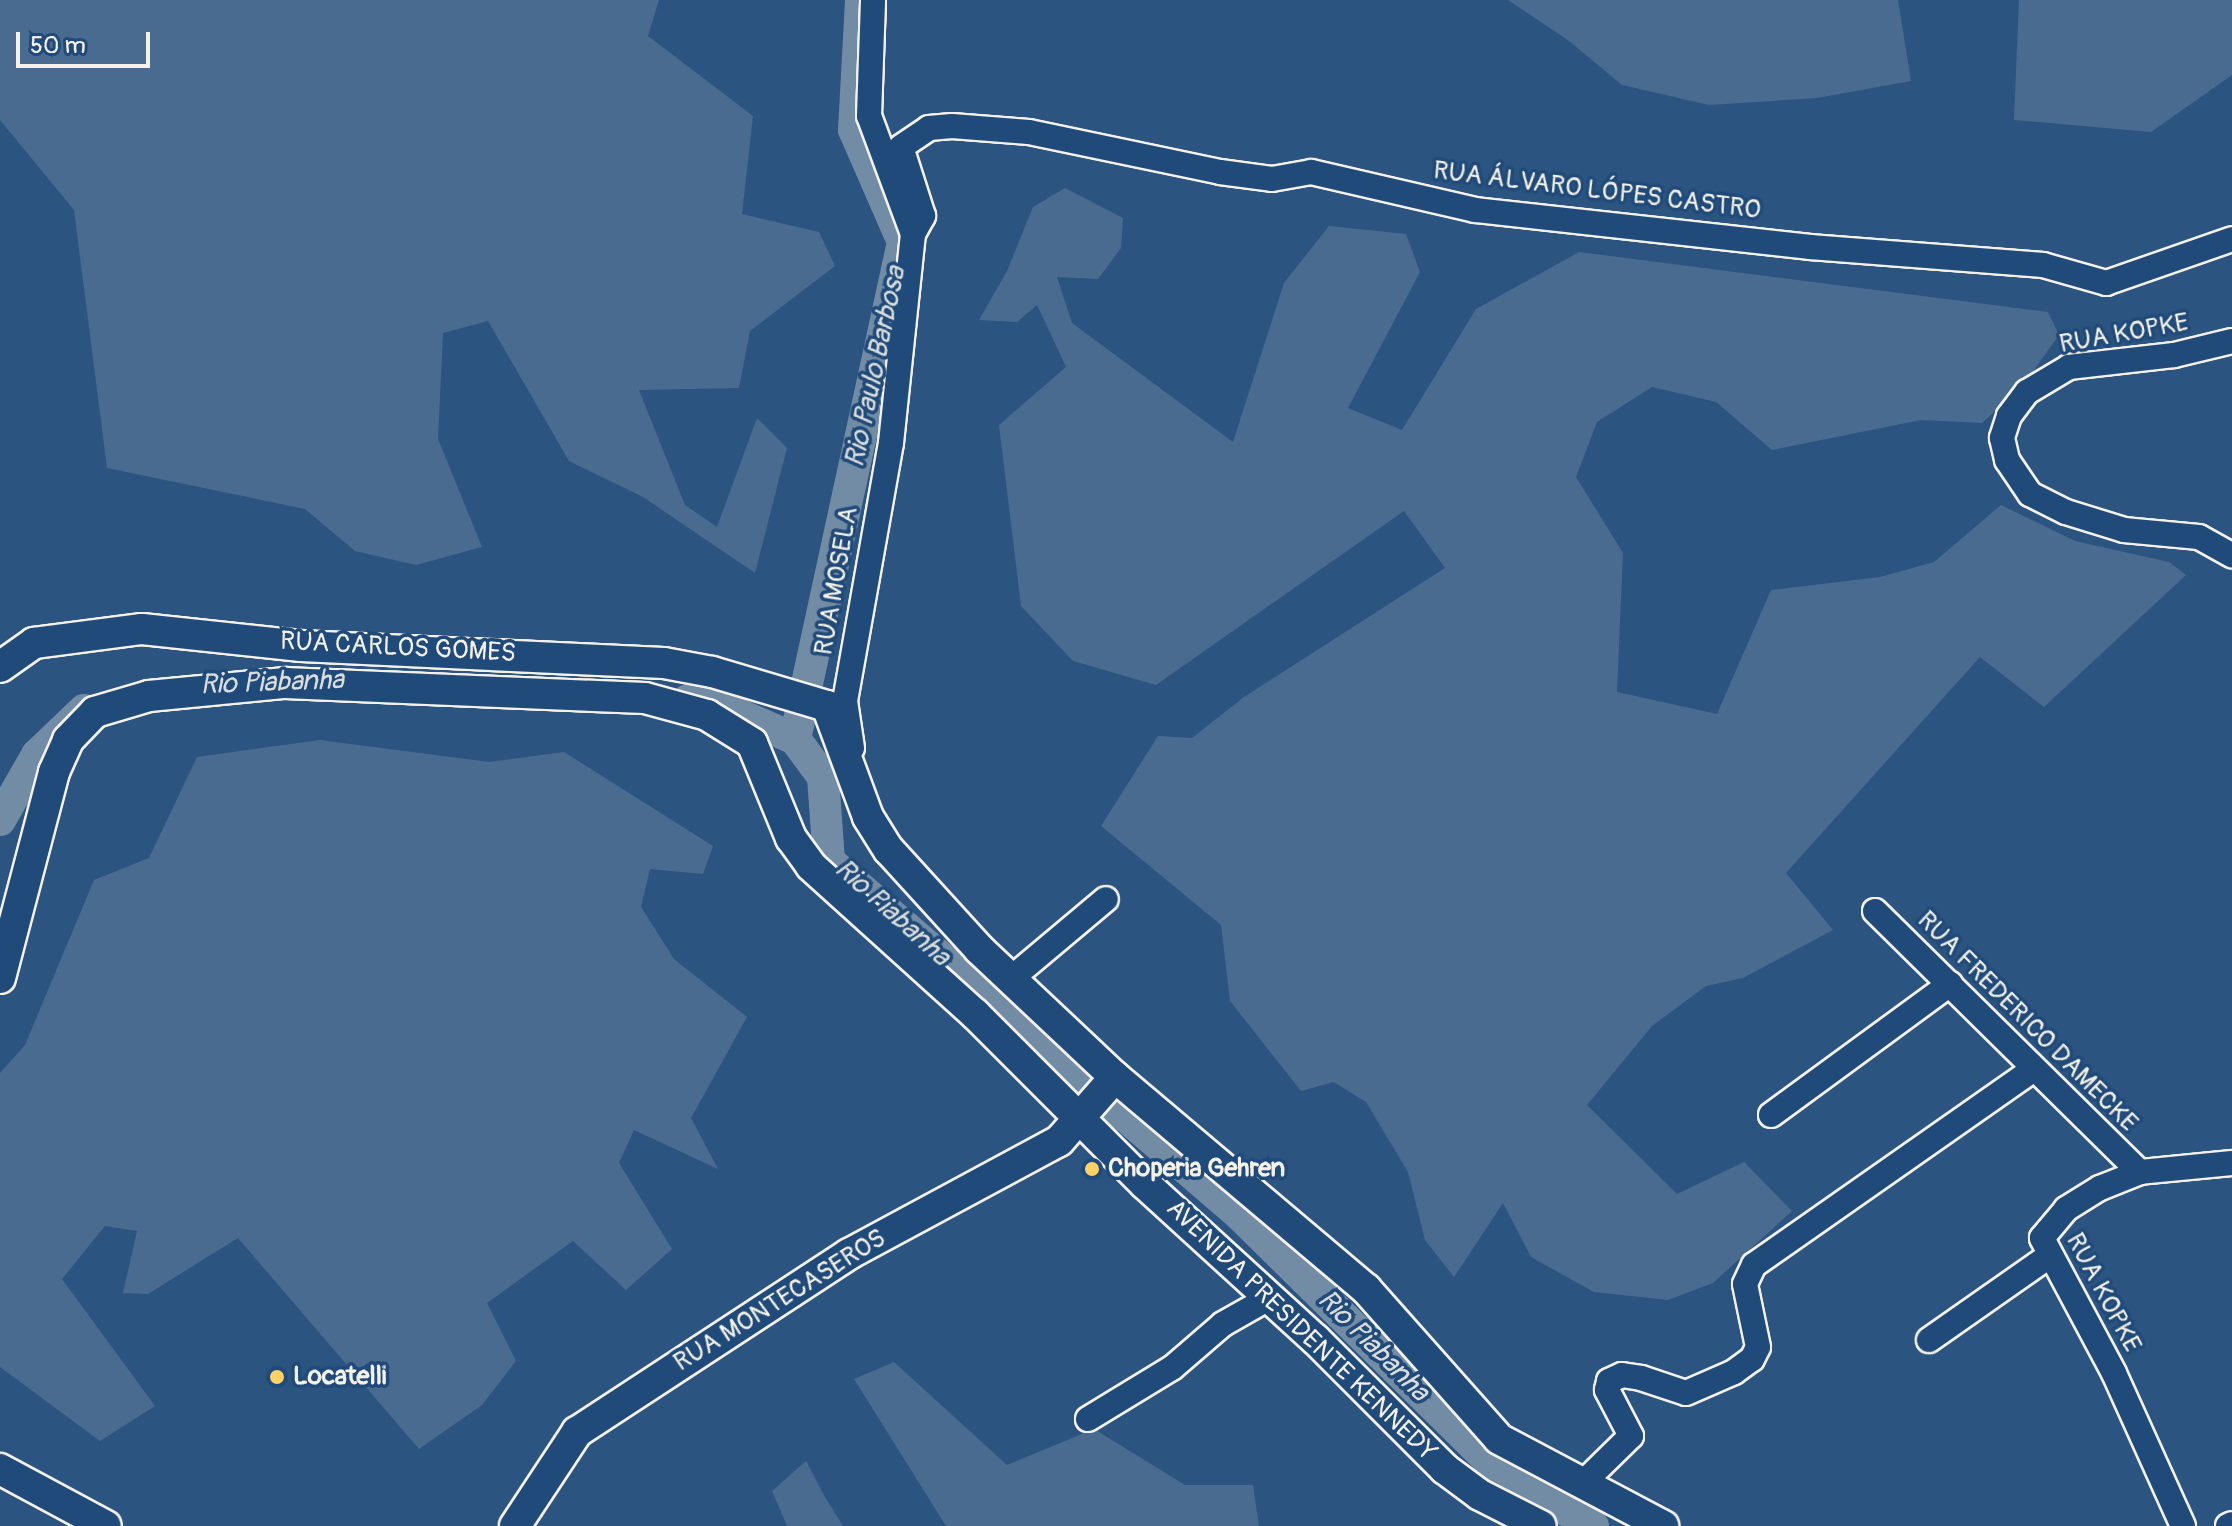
<!DOCTYPE html>
<meta charset="utf-8">
<style>
body{margin:0}
#map{position:relative;width:2232px;height:1526px;overflow:hidden;background:#2c5481;font-family:Pangolin,sans-serif}
div>[style]{position:absolute}
.green>*{inset:0;background:#496b90}
.river>*{height:32px;margin:-16px;padding:0 16px;transform-origin:16px;border-radius:16px;background:#738ca6}
.roads{filter:drop-shadow(2px 0 #f4f1e8) drop-shadow(-2px 0 #f4f1e8) drop-shadow(0 2px #f4f1e8) drop-shadow(0 -2px #f4f1e8)}
.minor>*{height:24px;margin:-12px;padding:0 12px;transform-origin:12px;border-radius:12px;background:#1f4a7a}
.major>*{height:30px;margin:-15px;padding:0 15px;transform-origin:15px;border-radius:15px;background:#1f4a7a}
.dots>*{width:22px;height:22px;translate:-50% -50%;box-sizing:border-box;border:4px solid #1f4a7a;border-radius:50%}
span{translate:-50% -50%;white-space:nowrap;text-align:center;line-height:1.15;-webkit-text-stroke:7px #1f4a7a;paint-order:stroke}
.street-label{font-size:26px;color:#f4f1e8}
.poi-label{font-size:26px;color:#f4f1e8;font-weight:700}
.left{translate:0 -50%;text-align:left}
.water-label{font-size:28px;color:#dadddb;font-style:italic}
.scale{position:absolute;left:16px;top:32px;width:134px;height:36px;box-sizing:border-box;border:4px solid #f4f1e8;border-top:0;padding-left:10px;font-size:24px;line-height:28px;white-space:nowrap;color:#f4f1e8;-webkit-text-stroke:6px #1f4a7a;paint-order:stroke}
</style>
<div id="map">
<div class="green">
<div style="clip-path:polygon(0 0,659px 0,648px 36px,753px 116px,742px 214px,819px 232px,835px 266px,750px 331px,739px 388px,639px 390px,685px 505px,717px 527px,757px 418px,787px 448px,755px 573px,643px 497px,569px 461px,488px 321px,443px 333px,438px 439px,482px 547px,416px 565px,355px 551px,305px 509px,107px 468px,74px 210px,0 120px)"></div>
<div style="clip-path:polygon(1508px 0,1898px 0,1911px 81px,1817px 98px,1709px 105px,1622px 85px,1569px 41px)"></div>
<div style="clip-path:polygon(2019px 0,2232px 0,2232px 75px,2151px 132px,2014px 120px)"></div>
<div style="clip-path:polygon(1065px 188px,1123px 218px,1121px 248px,1098px 279px,1057px 277px,1072px 323px,1233px 442px,1284px 283px,1329px 226px,1406px 234px,1420px 272px,1348px 408px,1402px 430px,1476px 309px,1579px 252px,2048px 312px,2059px 335px,2021px 388px,1982px 423px,1921px 420px,1772px 450px,1716px 402px,1652px 387px,1597px 422px,1576px 477px,1623px 553px,1617px 692px,1717px 714px,1771px 590px,1880px 577px,1934px 562px,2001px 505px,2075px 541px,2169px 562px,2186px 575px,2044px 707px,1980px 657px,1786px 873px,1833px 930px,1743px 978px,1706px 986px,1652px 1026px,1587px 1105px,1677px 1194px,1744px 1162px,1792px 1211px,1713px 1283px,1668px 1300px,1594px 1292px,1531px 1257px,1503px 1203px,1454px 1277px,1425px 1240px,1408px 1172px,1366px 1102px,1334px 1082px,1301px 1091px,1230px 1001px,1221px 925px,1101px 826px,1158px 736px,1192px 738px,1244px 697px,1445px 568px,1404px 511px,1156px 685px,1073px 661px,1021px 606px,999px 425px,1066px 367px,1037px 305px,1017px 322px,979px 320px,1007px 271px,1033px 207px)"></div>
<div style="clip-path:polygon(320px 740px,489px 762px,564px 752px,713px 846px,703px 874px,650px 869px,641px 907px,674px 959px,747px 1017px,691px 1118px,718px 1169px,634px 1130px,619px 1163px,672px 1249px,626px 1290px,573px 1241px,487px 1303px,516px 1361px,482px 1405px,419px 1449px,238px 1238px,148px 1294px,123px 1293px,137px 1231px,105px 1226px,62px 1279px,155px 1406px,100px 1441px,0 1367px,0 1073px,25px 1045px,94px 880px,149px 858px,197px 757px)"></div>
<div style="clip-path:polygon(894px 1362px,1007px 1465px,1094px 1429px,1185px 1485px,1253px 1485px,1259px 1526px,946px 1526px,854px 1379px)"></div>
<div style="clip-path:polygon(806px 1461px,825px 1497px,843px 1526px,787px 1526px,772px 1491px)"></div>
</div>
<div class="river">
<div style="left:688px;top:700px;width:35px;rotate:12deg"></div>
<div style="left:722px;top:707px;width:80px;rotate:23.7deg"></div>
<div style="left:795px;top:739px;width:47px;rotate:53.6deg"></div>
<div style="left:823px;top:777px;width:84px;rotate:85.9deg"></div>
<div style="left:829px;top:861px;width:542px;rotate:40.74deg"></div>
<div style="left:1240px;top:1215px;width:365px;rotate:44.6deg"></div>
<div style="left:1500px;top:1471px;width:108px;rotate:30.6deg"></div>
<div style="left:795px;top:739px;width:509px;rotate:-77.74deg"></div>
<div style="left:903px;top:242px;width:122px;rotate:-113.6deg"></div>
<div style="left:854px;top:130px;width:130px;rotate:-86.9deg"></div>
<div style="left:0;top:820px;width:75px;rotate:-60.4deg"></div>
<div style="left:37px;top:755px;width:65px;rotate:-43.8deg"></div>
</div>
<div class="roads">
<div class="minor">
<div style="left:913px;top:234px;width:21px;rotate:-61deg"></div>
<div style="left:923px;top:216px;width:72px;rotate:-107.7deg"></div>
<div style="left:901px;top:147px;width:34px;rotate:-34deg"></div>
<div style="left:929px;top:128px;width:23px;rotate:-5deg"></div>
<div style="left:952px;top:126px;width:77px;rotate:4.5deg"></div>
<div style="left:1029px;top:132px;width:195px;rotate:11.8deg"></div>
<div style="left:1220px;top:172px;width:52px;rotate:7.7deg"></div>
<div style="left:1272px;top:179px;width:40px;rotate:-10deg"></div>
<div style="left:1311px;top:172px;width:168px;rotate:13deg"></div>
<div style="left:1475px;top:210px;width:337px;rotate:6.3deg"></div>
<div style="left:1810px;top:247px;width:234px;rotate:4.4deg"></div>
<div style="left:2043px;top:265px;width:66px;rotate:15.9deg"></div>
<div style="left:2106px;top:283px;width:133px;rotate:-19.2deg"></div>
<div style="left:2232px;top:341px;width:60px;rotate:166.4deg"></div>
<div style="left:2174px;top:355px;width:106px;rotate:173.5deg"></div>
<div style="left:2069px;top:367px;width:49px;rotate:149.2deg"></div>
<div style="left:2027px;top:392px;width:30px;rotate:127deg"></div>
<div style="left:2009px;top:416px;width:23px;rotate:108deg"></div>
<div style="left:2002px;top:438px;width:23px;rotate:77deg"></div>
<div style="left:2007px;top:460px;width:41px;rotate:55.9deg"></div>
<div style="left:2030px;top:494px;width:40px;rotate:26.6deg"></div>
<div style="left:2066px;top:512px;width:61px;rotate:17.2deg"></div>
<div style="left:2124px;top:530px;width:75px;rotate:5.3deg"></div>
<div style="left:2199px;top:537px;width:38px;rotate:29deg"></div>
<div style="left:852px;top:748px;width:48px;rotate:-98.5deg"></div>
<div style="left:845px;top:701px;width:262px;rotate:-79.9deg"></div>
<div style="left:891px;top:443px;width:210px;rotate:-84deg"></div>
<div style="left:913px;top:234px;width:126px;rotate:-110.4deg"></div>
<div style="left:869px;top:116px;width:116px;rotate:-88deg"></div>
<div style="left:1875px;top:911px;width:372px;rotate:44.6deg"></div>
<div style="left:1013px;top:977px;width:121px;rotate:-40deg"></div>
<div style="left:1771px;top:1115px;width:222px;rotate:-36.2deg"></div>
<div style="left:1929px;top:1340px;width:146px;rotate:-35deg"></div>
<div style="left:1088px;top:1419px;width:98px;rotate:-31.3deg"></div>
<div style="left:1172px;top:1368px;width:67px;rotate:-40.8deg"></div>
<div style="left:1223px;top:1324px;width:53px;rotate:-29.5deg"></div>
<div style="left:1583px;top:1483px;width:67px;rotate:-44.4deg"></div>
<div style="left:1631px;top:1436px;width:52px;rotate:-117.6deg"></div>
<div style="left:1607px;top:1390px;width:9px;rotate:-77deg"></div>
<div style="left:1609px;top:1381px;width:14px;rotate:-25deg"></div>
<div style="left:1622px;top:1375px;width:19px;rotate:9deg"></div>
<div style="left:1641px;top:1378px;width:47px;rotate:18.4deg"></div>
<div style="left:1686px;top:1393px;width:52px;rotate:-23.6deg"></div>
<div style="left:1734px;top:1372px;width:22px;rotate:-36deg"></div>
<div style="left:1752px;top:1359px;width:13px;rotate:-63deg"></div>
<div style="left:1758px;top:1347px;width:64px;rotate:-101.7deg"></div>
<div style="left:1745px;top:1284px;width:21px;rotate:-65deg"></div>
<div style="left:1754px;top:1265px;width:340px;rotate:-35deg"></div>
<div style="left:2183px;top:1526px;width:168px;rotate:-114.3deg"></div>
<div style="left:2114px;top:1373px;width:153px;rotate:-118.1deg"></div>
<div style="left:2042px;top:1238px;width:38px;rotate:-50deg"></div>
<div style="left:2066px;top:1209px;width:40px;rotate:-32deg"></div>
<div style="left:2100px;top:1188px;width:43px;rotate:-21.8deg"></div>
<div style="left:2140px;top:1172px;width:92px;rotate:-5.6deg"></div>
<div style="left:2228px;top:1526px;width:4px;rotate:-27deg"></div>
</div>
<div class="major">
<div style="left:0;top:667px;width:42px;rotate:-35.2deg"></div>
<div style="left:34px;top:643px;width:109px;rotate:-7.4deg"></div>
<div style="left:142px;top:629px;width:160px;rotate:6.1deg"></div>
<div style="left:301px;top:646px;width:363px;rotate:2.7deg"></div>
<div style="left:664px;top:663px;width:49px;rotate:10.6deg"></div>
<div style="left:712px;top:672px;width:120px;rotate:16.5deg"></div>
<div style="left:827px;top:706px;width:118px;rotate:69.7deg"></div>
<div style="left:868px;top:817px;width:39px;rotate:58deg"></div>
<div style="left:889px;top:850px;width:134px;rotate:47.7deg"></div>
<div style="left:979px;top:949px;width:187px;rotate:43.3deg"></div>
<div style="left:1115px;top:1077px;width:329px;rotate:40.2deg"></div>
<div style="left:1366px;top:1289px;width:200px;rotate:48.4deg"></div>
<div style="left:1499px;top:1439px;width:186px;rotate:27.9deg"></div>
<div style="left:0;top:978px;width:213px;rotate:-75.3deg"></div>
<div style="left:54px;top:772px;width:35px;rotate:-66deg"></div>
<div style="left:68px;top:740px;width:39px;rotate:-46deg"></div>
<div style="left:95px;top:712px;width:56px;rotate:-16.5deg"></div>
<div style="left:149px;top:696px;width:137px;rotate:-5.5deg"></div>
<div style="left:285px;top:683px;width:360px;rotate:2.4deg"></div>
<div style="left:645px;top:698px;width:64px;rotate:15.3deg"></div>
<div style="left:707px;top:715px;width:53px;rotate:31.9deg"></div>
<div style="left:752px;top:743px;width:103px;rotate:67.7deg"></div>
<div style="left:791px;top:838px;width:34px;rotate:54deg"></div>
<div style="left:811px;top:866px;width:221px;rotate:42.1deg"></div>
<div style="left:975px;top:1014px;width:240px;rotate:45deg"></div>
<div style="left:1145px;top:1184px;width:230px;rotate:42.4deg"></div>
<div style="left:1315px;top:1339px;width:184px;rotate:45deg"></div>
<div style="left:1445px;top:1469px;width:44px;rotate:36.6deg"></div>
<div style="left:1480px;top:1495px;width:68px;rotate:26.9deg"></div>
<div style="left:0;top:1469px;width:120px;rotate:28.3deg"></div>
<div style="left:515px;top:1526px;width:113px;rotate:-56.6deg"></div>
<div style="left:577px;top:1432px;width:325px;rotate:-33.2deg"></div>
<div style="left:849px;top:1254px;width:238px;rotate:-28.3deg"></div>
<div style="left:1059px;top:1141px;width:85px;rotate:-48.8deg"></div>
</div>
</div>
<div class="dots">
<div style="left:1092px;top:1169px;background:#ffd166"></div>
<div style="left:277px;top:1377px;background:#ffd166"></div>
</div>
<div class="street-label">
<span style="left:1597px;top:191px;rotate:7deg">RUA ÁLVARO LÓPES CASTRO</span>
<span style="left:2124px;top:334px;rotate:-10deg">RUA KOPKE</span>
<span style="left:837px;top:581px;rotate:-80deg">RUA MOSELA</span>
<span style="left:398px;top:648px;rotate:3deg">RUA CARLOS GOMES</span>
<span style="left:2027px;top:1022px;rotate:45deg">RUA FREDERICO DAMECKE</span>
<span style="left:2103px;top:1293px;rotate:62deg">RUA KOPKE</span>
<span style="left:780px;top:1301px;rotate:-32deg">RUA MONTECASEROS</span>
<span style="left:1301px;top:1331px;rotate:44deg">AVENIDA PRESIDENTE KENNEDY</span>
</div>
<div class="poi-label">
<span class="left" style="left:1108px;top:1169px">Choperia Gehren</span>
<span class="left" style="left:293px;top:1377px">Locatelli</span>
</div>
<div class="water-label">
<span style="left:876px;top:367px;rotate:-78deg">Rio Paulo Barbosa</span>
<span style="left:272px;top:683px;rotate:-2deg">Rio Piabanha</span>
<span style="left:892px;top:913px;rotate:42deg">Rio Piabanha</span>
<span style="left:1373px;top:1346px;rotate:45deg">Rio Piabanha</span>
</div>
<div class="scale">50 m</div>
</div>
